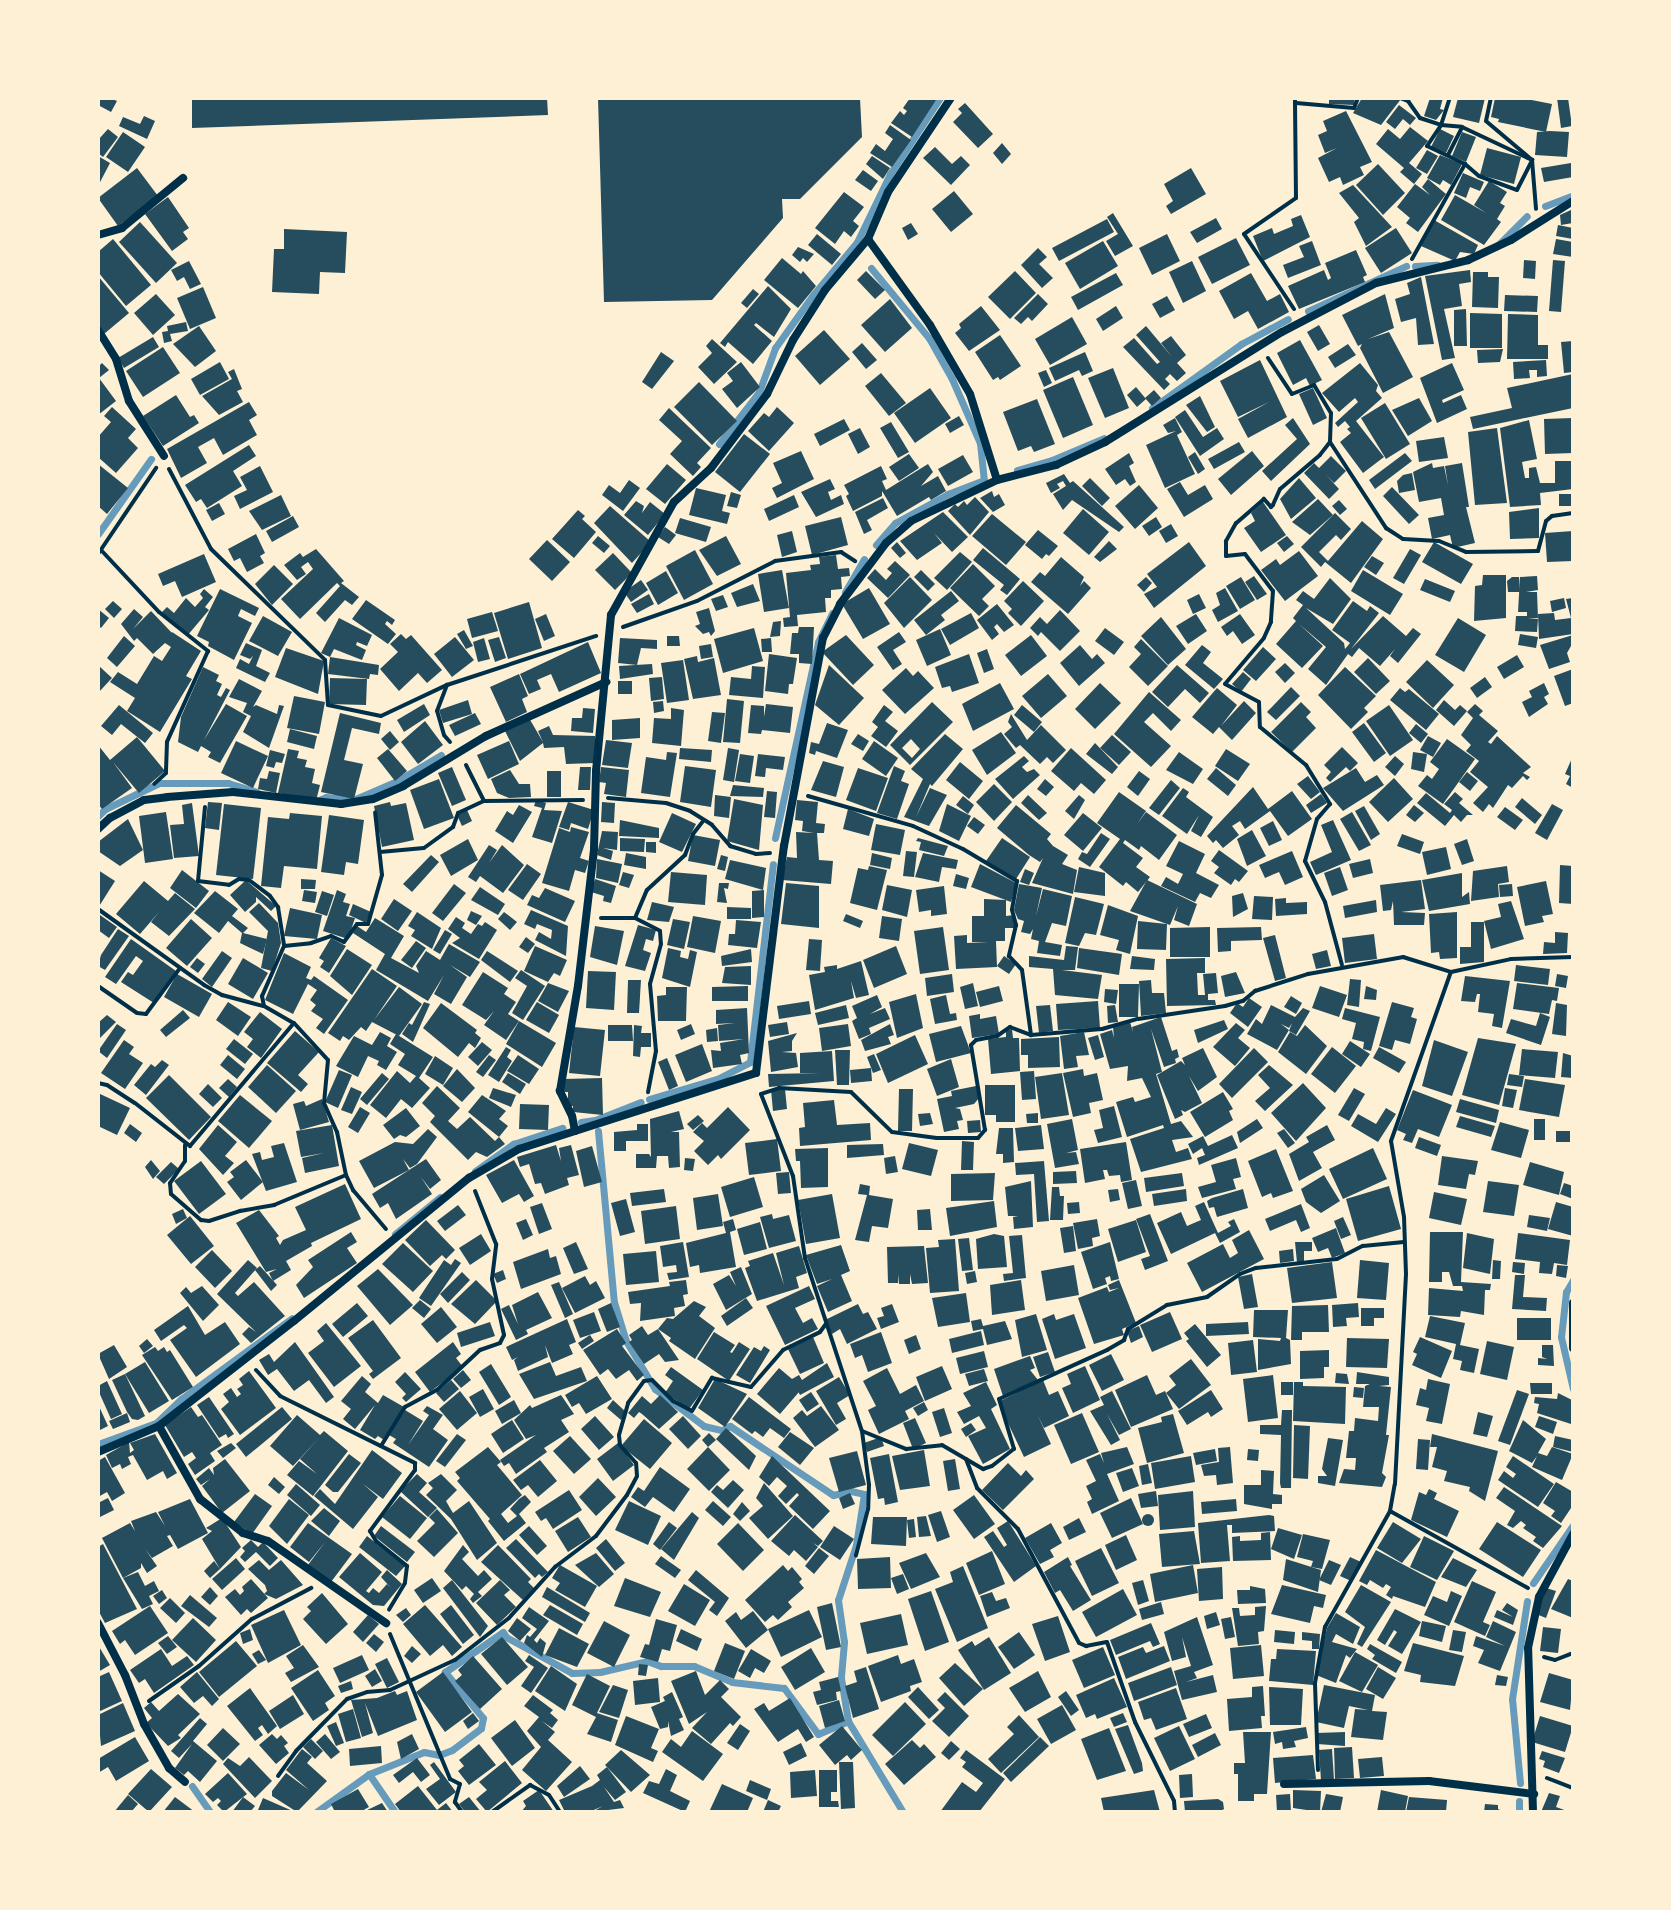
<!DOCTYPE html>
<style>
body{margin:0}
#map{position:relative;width:1671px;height:1910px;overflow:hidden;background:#fdf0d5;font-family:"Zilla Slab",serif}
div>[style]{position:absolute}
.stream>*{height:7px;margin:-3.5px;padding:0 3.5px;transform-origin:3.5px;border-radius:3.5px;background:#669bbc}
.building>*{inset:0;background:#264d5e}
.round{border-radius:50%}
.path>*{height:4px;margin:-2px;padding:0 2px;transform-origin:2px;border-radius:2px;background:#003049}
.minor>*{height:8px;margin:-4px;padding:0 4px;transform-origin:4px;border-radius:4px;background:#003049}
span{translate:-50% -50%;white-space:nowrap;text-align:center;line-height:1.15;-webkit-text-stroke:8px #fdf0d5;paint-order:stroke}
.frame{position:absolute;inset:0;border:100px solid #fdf0d5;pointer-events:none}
</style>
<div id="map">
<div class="stream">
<div style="left:1545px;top:206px;width:30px;rotate:-21deg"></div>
<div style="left:1497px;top:246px;width:42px;rotate:-45deg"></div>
<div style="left:1415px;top:266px;width:22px;rotate:-3deg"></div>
<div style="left:871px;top:268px;width:91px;rotate:50.4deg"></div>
<div style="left:929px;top:338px;width:47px;rotate:60.7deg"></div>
<div style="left:952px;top:379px;width:70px;rotate:66.4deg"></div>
<div style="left:980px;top:443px;width:37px;rotate:84deg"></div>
<div style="left:984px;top:480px;width:39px;rotate:159deg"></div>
<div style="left:948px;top:494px;width:60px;rotate:151.3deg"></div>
<div style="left:895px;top:523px;width:29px;rotate:131deg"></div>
<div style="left:1308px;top:311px;width:108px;rotate:-24.7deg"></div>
<div style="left:1152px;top:408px;width:110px;rotate:-35.7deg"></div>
<div style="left:1241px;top:344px;width:53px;rotate:-28deg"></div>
<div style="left:719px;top:444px;width:66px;rotate:-52.4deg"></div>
<div style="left:759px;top:392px;width:47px;rotate:-70deg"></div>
<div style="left:775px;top:348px;width:65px;rotate:-54.4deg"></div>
<div style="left:813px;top:295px;width:69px;rotate:-50.3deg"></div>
<div style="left:857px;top:242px;width:76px;rotate:-64.1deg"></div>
<div style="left:890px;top:174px;width:91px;rotate:-56.7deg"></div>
<div style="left:1017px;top:470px;width:36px;rotate:-16deg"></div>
<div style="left:1052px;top:460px;width:56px;rotate:-22.9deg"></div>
<div style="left:98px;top:534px;width:92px;rotate:-54.8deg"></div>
<div style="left:845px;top:592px;width:38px;rotate:-60deg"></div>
<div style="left:317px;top:801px;width:10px;rotate:-24deg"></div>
<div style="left:326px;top:797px;width:27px;rotate:6deg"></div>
<div style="left:353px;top:800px;width:48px;rotate:-23.4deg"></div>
<div style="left:397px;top:781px;width:51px;rotate:-30.6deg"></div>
<div style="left:98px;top:816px;width:10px;rotate:-45deg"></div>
<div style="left:105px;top:809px;width:60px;rotate:-25.7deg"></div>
<div style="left:159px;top:783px;width:69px"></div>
<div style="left:228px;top:783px;width:30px;rotate:17deg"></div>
<div style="left:775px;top:838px;width:201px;rotate:-77.6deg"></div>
<div style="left:818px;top:642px;width:32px;rotate:-64deg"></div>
<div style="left:649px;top:1099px;width:71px;rotate:-16.4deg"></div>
<div style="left:717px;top:1079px;width:37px;rotate:-27deg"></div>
<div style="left:750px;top:1062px;width:199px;rotate:-83.4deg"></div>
<div style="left:581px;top:1122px;width:14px;rotate:-8deg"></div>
<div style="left:595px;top:1120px;width:49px;rotate:-21.4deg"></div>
<div style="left:598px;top:1131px;width:172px;rotate:84.7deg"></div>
<div style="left:614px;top:1302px;width:41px;rotate:72.9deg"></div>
<div style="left:626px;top:1341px;width:56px;rotate:58.9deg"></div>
<div style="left:655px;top:1389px;width:61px;rotate:37.1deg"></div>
<div style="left:704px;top:1426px;width:18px;rotate:13deg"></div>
<div style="left:722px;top:1430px;width:9px;rotate:-27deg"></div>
<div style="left:730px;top:1426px;width:124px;rotate:33.8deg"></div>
<div style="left:833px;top:1495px;width:18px;rotate:-13deg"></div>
<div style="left:851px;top:1491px;width:13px;rotate:13deg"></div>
<div style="left:864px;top:1494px;width:52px;rotate:98.9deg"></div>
<div style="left:856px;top:1545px;width:58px;rotate:108.1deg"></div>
<div style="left:838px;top:1600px;width:42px;rotate:81.9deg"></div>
<div style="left:844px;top:1642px;width:36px;rotate:95deg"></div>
<div style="left:841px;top:1678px;width:44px;rotate:80.8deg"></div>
<div style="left:848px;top:1721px;width:106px;rotate:58.9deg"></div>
<div style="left:475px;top:1171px;width:47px;rotate:-35.4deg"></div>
<div style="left:513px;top:1144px;width:52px;rotate:-18.1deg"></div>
<div style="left:395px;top:1234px;width:58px;rotate:-39.4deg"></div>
<div style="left:1573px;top:1280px;width:14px;rotate:120deg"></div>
<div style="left:1566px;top:1292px;width:45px;rotate:96.3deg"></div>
<div style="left:1561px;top:1337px;width:53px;rotate:77deg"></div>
<div style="left:98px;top:1444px;width:62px;rotate:-19.9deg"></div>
<div style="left:156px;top:1423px;width:35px;rotate:-44deg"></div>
<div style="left:181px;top:1399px;width:137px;rotate:-36.1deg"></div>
<div style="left:1533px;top:1583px;width:70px;rotate:-55.4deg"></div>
<div style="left:369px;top:1774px;width:46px;rotate:55.6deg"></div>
<div style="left:1520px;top:1783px;width:84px;rotate:-95.4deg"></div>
<div style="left:1512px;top:1699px;width:99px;rotate:-81.3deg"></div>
<div style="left:192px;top:1786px;width:32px;rotate:55deg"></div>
<div style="left:316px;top:1812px;width:65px;rotate:-35.6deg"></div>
<div style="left:369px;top:1774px;width:59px;rotate:-21.8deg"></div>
<div style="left:424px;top:1752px;width:15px;rotate:11deg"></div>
<div style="left:439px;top:1755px;width:14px;rotate:-21deg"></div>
<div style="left:452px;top:1750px;width:36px;rotate:-37deg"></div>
<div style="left:481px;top:1728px;width:10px;rotate:-79deg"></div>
<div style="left:483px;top:1718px;width:60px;rotate:-129.6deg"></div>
<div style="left:445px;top:1672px;width:70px;rotate:-34.6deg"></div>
<div style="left:503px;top:1632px;width:6px;rotate:59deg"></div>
<div style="left:506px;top:1637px;width:75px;rotate:28.6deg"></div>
<div style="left:572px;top:1673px;width:28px;rotate:-2deg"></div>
<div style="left:600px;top:1672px;width:48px;rotate:-13.2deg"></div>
<div style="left:647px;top:1661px;width:15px;rotate:20deg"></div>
<div style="left:661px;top:1666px;width:33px"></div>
<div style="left:694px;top:1666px;width:41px;rotate:22.8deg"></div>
<div style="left:732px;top:1682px;width:52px;rotate:6.6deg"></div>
<div style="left:784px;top:1688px;width:57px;rotate:53.5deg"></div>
<div style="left:818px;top:1734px;width:33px;rotate:-23deg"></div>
<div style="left:1519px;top:1812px;width:11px;rotate:-90deg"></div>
</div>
<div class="building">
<div style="clip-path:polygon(98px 98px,110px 98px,117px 101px,111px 112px,98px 105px)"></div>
<div style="clip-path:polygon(192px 98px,547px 98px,548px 115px,192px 128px)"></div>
<div style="clip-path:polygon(598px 98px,860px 98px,862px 137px,800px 199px,782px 199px,783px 218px,712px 300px,604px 302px)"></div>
<div style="clip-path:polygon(910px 98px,936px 100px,912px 137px,891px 123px,900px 111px,904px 115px,907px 111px,903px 108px)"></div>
<div style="clip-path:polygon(1329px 98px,1355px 98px,1354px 105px,1329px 104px)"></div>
<div style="clip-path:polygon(1362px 98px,1398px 98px,1401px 99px,1381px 125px,1353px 113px)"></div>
<div style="clip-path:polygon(1430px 98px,1443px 98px,1440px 109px,1444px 110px,1436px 120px,1424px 116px)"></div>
<div style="clip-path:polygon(1458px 98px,1485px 98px,1479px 123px,1453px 117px)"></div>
<div style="clip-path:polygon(1495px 98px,1522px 98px,1552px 104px,1546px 132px,1498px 122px,1499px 119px,1491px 117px)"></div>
<div style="clip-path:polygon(1557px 98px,1568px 98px,1572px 126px,1561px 128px)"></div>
<div style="clip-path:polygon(965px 103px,993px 134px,978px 148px,953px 122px,962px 113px,958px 109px)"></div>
<div style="clip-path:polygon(1399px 105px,1416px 118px,1410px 125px,1403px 119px,1395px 129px,1386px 122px)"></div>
<div style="clip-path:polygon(1346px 111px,1372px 162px,1360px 167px,1364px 175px,1343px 185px,1340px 177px,1329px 182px,1318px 158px,1337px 148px,1325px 153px,1318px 135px,1327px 131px,1323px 121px)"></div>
<div style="clip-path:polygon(144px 116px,155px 121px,147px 139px,119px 126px,123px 117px,140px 124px)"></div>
<div style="clip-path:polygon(890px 125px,911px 140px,892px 167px,870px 153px,876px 144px,885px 151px,893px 139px,885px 133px)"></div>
<div style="clip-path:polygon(1410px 127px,1428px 141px,1409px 163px,1422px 174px,1414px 184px,1400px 172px,1404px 168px,1376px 144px,1388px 129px,1400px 139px)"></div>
<div style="clip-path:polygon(108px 129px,118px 137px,103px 157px,98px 153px,98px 140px)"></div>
<div style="clip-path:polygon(1440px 129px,1454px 136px,1446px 153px,1431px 147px)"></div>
<div style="clip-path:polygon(1550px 131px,1569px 132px,1567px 157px,1535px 155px,1537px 132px)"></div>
<div style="clip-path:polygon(123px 132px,145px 147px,128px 172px,106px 157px)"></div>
<div style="clip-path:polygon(1462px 132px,1476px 137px,1466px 162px,1452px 156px)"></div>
<div style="clip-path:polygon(1002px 143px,1011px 154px,1002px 164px,993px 153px)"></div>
<div style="clip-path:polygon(935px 147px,952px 164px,961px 156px,970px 165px,951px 185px,923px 158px)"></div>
<div style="clip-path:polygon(1487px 148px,1521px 157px,1514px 184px,1480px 175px)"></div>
<div style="clip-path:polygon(1427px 150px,1438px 156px,1427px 174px,1416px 168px)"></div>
<div style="clip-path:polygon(1440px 155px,1462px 164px,1451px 185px,1443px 180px,1440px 185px,1427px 178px)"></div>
<div style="clip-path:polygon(98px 156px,110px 163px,98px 186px)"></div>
<div style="clip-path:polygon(872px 156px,890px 168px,883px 179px,866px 164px)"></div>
<div style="clip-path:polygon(1571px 163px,1573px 177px,1544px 182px,1541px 168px)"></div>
<div style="clip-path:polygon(1378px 164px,1405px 193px,1383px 215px,1356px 185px)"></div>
<div style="clip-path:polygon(137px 168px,158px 196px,118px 226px,98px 198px)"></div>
<div style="clip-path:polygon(1191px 168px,1206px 194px,1171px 214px,1166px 206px,1173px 201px,1164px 184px)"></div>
<div style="clip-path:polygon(863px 170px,878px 181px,871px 191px,855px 180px)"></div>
<div style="clip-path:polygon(1463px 173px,1484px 182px,1480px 191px,1470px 187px,1466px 198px,1454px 193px)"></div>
<div style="clip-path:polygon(1428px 179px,1446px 194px,1418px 232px,1406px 223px,1410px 218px,1397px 207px,1415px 184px,1430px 195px,1422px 187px)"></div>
<div style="clip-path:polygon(1489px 181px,1507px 192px,1500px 203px,1505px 206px,1497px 219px,1501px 222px,1484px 245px,1441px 220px,1455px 195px,1486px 213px,1474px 205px)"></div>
<div style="clip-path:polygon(1353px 185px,1392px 227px,1366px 246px,1354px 222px,1359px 218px,1339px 193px)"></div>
<div style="clip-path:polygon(954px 191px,973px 214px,951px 232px,932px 209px)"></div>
<div style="clip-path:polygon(844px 192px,864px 207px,853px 221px,859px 226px,851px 237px,844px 231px,835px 244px,815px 228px)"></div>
<div style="clip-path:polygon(168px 197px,189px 228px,183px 232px,188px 239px,172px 251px,145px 214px)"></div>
<div style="clip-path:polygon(1573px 209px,1573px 223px,1561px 225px,1560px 215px)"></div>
<div style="clip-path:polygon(1113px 213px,1133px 246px,1115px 256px,1106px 241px,1118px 234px,1107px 217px)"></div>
<div style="clip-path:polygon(1301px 215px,1310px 237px,1263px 261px,1253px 236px,1272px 228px,1274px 234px,1293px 226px,1291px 219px)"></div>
<div style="clip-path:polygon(1216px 218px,1222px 229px,1197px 243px,1190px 232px)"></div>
<div style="clip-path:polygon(1107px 219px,1114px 232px,1059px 261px,1052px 248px)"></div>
<div style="clip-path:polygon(1434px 220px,1478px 245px,1474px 254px,1460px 252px,1455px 261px,1421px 246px)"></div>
<div style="clip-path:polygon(140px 222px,177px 263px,156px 283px,119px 242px)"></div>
<div style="clip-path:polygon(911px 223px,918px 234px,908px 240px,902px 228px)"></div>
<div style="clip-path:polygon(1558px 225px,1573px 228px,1573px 239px,1556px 236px)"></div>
<div style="clip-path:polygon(1396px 228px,1412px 253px,1381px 273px,1365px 248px)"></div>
<div style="clip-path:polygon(284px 229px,347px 232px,345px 273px,320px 272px,319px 294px,272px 292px,274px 249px,284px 249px)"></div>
<div style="clip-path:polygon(817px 234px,841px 254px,832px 265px,808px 245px)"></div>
<div style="clip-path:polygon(1167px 234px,1180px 261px,1152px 275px,1139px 248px)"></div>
<div style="clip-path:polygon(1236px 238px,1250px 265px,1212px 284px,1198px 257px)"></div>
<div style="clip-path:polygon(113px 239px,151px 285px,126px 306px,98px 272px,98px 252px)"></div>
<div style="clip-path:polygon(1556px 239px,1573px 242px,1573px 257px,1553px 254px)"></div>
<div style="clip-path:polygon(1103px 241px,1118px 266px,1080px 289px,1065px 263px)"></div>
<div style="clip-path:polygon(1312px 241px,1321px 265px,1288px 278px,1283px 265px,1304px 257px,1299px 246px)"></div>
<div style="clip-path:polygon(798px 247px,814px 254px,807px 262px,803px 258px,800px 262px,792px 255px)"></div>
<div style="clip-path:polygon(1038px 248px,1047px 257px,1039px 264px,1053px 278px,1042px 288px,1021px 265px)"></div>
<div style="clip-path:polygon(1356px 250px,1367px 275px,1363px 277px,1365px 282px,1299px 309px,1288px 286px,1324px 270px,1328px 280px,1331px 278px,1325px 263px)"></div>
<div style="clip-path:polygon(782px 258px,801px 274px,803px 271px,816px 286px,798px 308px,764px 280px)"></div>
<div style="clip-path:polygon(1524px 260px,1536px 261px,1535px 279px,1523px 278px)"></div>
<div style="clip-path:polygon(1553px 260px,1565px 261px,1561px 312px,1549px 311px)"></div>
<div style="clip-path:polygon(189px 261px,201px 284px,190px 289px,184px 277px,177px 281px,171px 270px)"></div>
<div style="clip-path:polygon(1192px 261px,1206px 291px,1183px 303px,1169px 272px)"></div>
<div style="clip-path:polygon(1470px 270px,1471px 282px,1459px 284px,1462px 306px,1444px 309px,1455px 358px,1442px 360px,1425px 276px)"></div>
<div style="clip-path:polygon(866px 271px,885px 290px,875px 299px,857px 280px)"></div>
<div style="clip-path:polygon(1015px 271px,1036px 293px,1010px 319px,988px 297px)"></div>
<div style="clip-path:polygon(1473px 272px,1488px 272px,1488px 277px,1499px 277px,1498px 308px,1472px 307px)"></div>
<div style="clip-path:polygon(1116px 273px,1123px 285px,1078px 310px,1071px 297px)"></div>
<div style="clip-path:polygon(1251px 273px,1267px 301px,1280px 294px,1289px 312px,1258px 329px,1248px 311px,1234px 319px,1219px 291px)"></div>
<div style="clip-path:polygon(98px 276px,129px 313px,104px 334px,98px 327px)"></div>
<div style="clip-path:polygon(1421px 277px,1434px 344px,1418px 345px,1416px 318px,1401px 322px,1395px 299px,1410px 294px,1407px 283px)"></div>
<div style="clip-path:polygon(768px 286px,791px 309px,774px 337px,756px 323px,754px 325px,772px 341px,753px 364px,728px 342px,725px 347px,720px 343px)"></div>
<div style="clip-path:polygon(203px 287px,216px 318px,190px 329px,177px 298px)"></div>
<div style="clip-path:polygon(753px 289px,759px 294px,747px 308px,741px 303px)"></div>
<div style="clip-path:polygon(156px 294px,175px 315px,153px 335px,134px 313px)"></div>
<div style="clip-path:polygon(1038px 294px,1048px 304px,1032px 321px,1028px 317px,1021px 324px,1014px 318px)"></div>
<div style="clip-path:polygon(1385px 294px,1394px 328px,1368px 339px,1389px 332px,1413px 377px,1383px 393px,1360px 348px,1362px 344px,1358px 346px,1342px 315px)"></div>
<div style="clip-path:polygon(1505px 295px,1538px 296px,1537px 312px,1504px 311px)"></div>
<div style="clip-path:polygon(1167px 296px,1175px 310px,1160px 318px,1152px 304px)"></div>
<div style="clip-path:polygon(890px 299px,912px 328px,885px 352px,861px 325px)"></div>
<div style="clip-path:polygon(981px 306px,1000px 330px,969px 351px,955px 333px,961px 328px,959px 324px)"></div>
<div style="clip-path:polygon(1116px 306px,1123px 318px,1103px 331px,1096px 319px)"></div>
<div style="clip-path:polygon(1466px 309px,1467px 346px,1454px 346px,1454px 310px)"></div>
<div style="clip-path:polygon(1470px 313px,1502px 314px,1502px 348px,1470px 348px)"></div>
<div style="clip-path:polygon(1508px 314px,1538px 315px,1538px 345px,1548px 345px,1548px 359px,1507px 359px)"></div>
<div style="clip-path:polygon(1072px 317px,1087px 344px,1050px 365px,1035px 339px)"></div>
<div style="clip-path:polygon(186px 322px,188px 331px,170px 334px,172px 341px,164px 343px,162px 332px,168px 331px,167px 326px)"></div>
<div style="clip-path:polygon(1319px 325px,1330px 344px,1318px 351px,1307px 332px)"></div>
<div style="clip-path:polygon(199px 326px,216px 351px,195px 367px,173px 344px)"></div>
<div style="clip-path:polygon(1146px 326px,1172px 357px,1161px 343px,1171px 336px,1186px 355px,1177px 363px,1186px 373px,1177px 381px,1170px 374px,1165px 379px,1170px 384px,1164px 390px,1123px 347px,1134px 338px,1157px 364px,1160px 362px,1136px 335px)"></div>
<div style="clip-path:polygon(824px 330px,850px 359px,820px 385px,795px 356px)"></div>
<div style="clip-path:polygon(1000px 335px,1021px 366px,1000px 380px,998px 377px,993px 380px,975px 352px)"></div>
<div style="clip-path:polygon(153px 337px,159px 347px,124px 368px,118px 358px)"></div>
<div style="clip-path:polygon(712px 339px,737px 362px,714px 384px,698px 367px,712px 353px,706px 346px)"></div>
<div style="clip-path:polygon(1300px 340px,1322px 380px,1310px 386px,1306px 378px,1293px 385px,1277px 353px)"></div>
<div style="clip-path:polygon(1573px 341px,1573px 372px,1564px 373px,1561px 342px)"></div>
<div style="clip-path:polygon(862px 343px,877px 360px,866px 369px,852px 352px)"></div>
<div style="clip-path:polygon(1348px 344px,1356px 355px,1335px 368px,1328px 357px)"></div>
<div style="clip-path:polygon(163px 347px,180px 373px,143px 397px,126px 371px)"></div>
<div style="clip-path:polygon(1503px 349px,1500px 362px,1478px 363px,1477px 350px)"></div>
<div style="clip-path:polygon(661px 352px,674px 361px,652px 389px,642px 382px)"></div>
<div style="clip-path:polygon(1085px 352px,1093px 371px,1082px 376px,1079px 370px,1055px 381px,1049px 368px)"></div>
<div style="clip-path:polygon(1260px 360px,1287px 417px,1248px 438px,1238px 419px,1269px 402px,1238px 417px,1220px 381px)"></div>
<div style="clip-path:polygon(1546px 360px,1547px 376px,1537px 377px,1537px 370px,1529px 370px,1530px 378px,1514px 379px,1513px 362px)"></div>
<div style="clip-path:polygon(220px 362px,229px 379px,200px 395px,191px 379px)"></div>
<div style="clip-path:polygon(741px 362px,760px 387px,737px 408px,722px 389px,733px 381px,727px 373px)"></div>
<div style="clip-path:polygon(102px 363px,109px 370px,99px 378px,116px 401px,98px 415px,98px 367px)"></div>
<div style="clip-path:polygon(1360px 363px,1378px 385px,1376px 391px,1382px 398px,1356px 421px,1384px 457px,1363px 473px,1340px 442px,1351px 433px,1347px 429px,1350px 427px,1345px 421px,1338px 427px,1335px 423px,1358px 402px,1355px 398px,1339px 412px,1322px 393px)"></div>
<div style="clip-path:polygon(1452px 363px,1464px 390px,1442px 400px,1443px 403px,1461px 395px,1467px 409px,1437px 423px,1420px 378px)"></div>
<div style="clip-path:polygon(1113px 368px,1129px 408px,1105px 418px,1088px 378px)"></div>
<div style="clip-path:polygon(234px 369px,242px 389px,237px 391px,243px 402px,219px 415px,202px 396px,232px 379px,228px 372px)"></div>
<div style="clip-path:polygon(1046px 370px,1052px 383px,1044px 387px,1038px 373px)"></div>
<div style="clip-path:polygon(881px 373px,906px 403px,889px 416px,865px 386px)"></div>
<div style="clip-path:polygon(1573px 374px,1573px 408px,1473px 429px,1470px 417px,1512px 408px,1507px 388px)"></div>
<div style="clip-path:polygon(1073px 377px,1093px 425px,1063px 438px,1043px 390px)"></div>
<div style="clip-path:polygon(699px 382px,737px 421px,712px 445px,674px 407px)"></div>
<div style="clip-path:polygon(1136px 387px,1146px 399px,1137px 407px,1127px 395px)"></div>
<div style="clip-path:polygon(930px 388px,951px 418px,915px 443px,894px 413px)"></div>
<div style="clip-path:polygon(1313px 388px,1327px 418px,1313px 425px,1299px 394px)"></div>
<div style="clip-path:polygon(1154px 390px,1161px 398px,1152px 406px,1145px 398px)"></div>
<div style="clip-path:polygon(176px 395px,190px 417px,194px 415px,199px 423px,163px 446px,143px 416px)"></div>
<div style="clip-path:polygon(1200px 396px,1215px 427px,1207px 432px,1186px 405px)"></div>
<div style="clip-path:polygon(1419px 398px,1432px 421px,1408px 436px,1392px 410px)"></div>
<div style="clip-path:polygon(1037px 399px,1055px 444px,1034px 452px,1031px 446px,1018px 451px,1003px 412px)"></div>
<div style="clip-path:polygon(249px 402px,257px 415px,249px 420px,257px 435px,223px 455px,214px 438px,198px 447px,207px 463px,181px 478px,167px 449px)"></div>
<div style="clip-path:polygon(1385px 403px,1410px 444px,1386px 459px,1361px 418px)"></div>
<div style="clip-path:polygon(112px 407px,136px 429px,128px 438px,138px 448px,116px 473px,98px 457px,98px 437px,111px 422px,104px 416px)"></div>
<div style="clip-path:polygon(777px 407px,794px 423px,769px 451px,748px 431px,764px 413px,769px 417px)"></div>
<div style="clip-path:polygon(669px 408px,711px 448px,697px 463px,701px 467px,693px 476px,670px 454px,682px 441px,659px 420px)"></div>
<div style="clip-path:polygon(1185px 410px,1203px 437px,1217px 428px,1224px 439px,1200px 456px,1175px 417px)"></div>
<div style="clip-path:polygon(959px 416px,964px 425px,950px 433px,945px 424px)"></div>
<div style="clip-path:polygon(1175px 418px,1182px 432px,1177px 435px,1195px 474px,1165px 488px,1146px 445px,1176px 431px,1168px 433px,1163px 425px)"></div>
<div style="clip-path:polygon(1293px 418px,1310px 444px,1271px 481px,1262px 471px,1297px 439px,1285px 425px)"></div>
<div style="clip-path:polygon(1573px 418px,1573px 453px,1545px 454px,1544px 419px)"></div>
<div style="clip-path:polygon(844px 419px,850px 430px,820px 446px,814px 434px)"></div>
<div style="clip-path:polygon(1529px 420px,1537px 459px,1522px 462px,1525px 478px,1529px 478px,1529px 468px,1536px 467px,1540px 483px,1555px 483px,1555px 461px,1573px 461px,1573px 489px,1540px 493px,1541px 505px,1510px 507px,1500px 428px)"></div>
<div style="clip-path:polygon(891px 422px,909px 452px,898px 458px,880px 428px)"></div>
<div style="clip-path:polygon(860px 428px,870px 447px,858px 454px,848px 434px)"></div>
<div style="clip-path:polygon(1497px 428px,1507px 503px,1475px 505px,1468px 432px)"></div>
<div style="clip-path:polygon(744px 434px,770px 454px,740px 492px,715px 472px)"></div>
<div style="clip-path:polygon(1444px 437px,1448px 458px,1419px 462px,1416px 441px)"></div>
<div style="clip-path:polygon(1239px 442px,1245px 452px,1214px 469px,1208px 459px)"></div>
<div style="clip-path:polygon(249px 445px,256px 456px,233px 471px,242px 486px,207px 508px,201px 499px,196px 502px,185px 485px)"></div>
<div style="clip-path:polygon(801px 451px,814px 479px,777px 498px,772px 488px,782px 483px,773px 463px)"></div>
<div style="clip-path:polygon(1252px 451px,1264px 466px,1231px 495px,1218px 479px)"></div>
<div style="clip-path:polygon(1195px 452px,1205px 469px,1198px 474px,1188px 457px)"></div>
<div style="clip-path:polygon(1129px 453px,1134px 463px,1129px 466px,1136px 482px,1130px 486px,1125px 479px,1116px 485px,1105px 469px)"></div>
<div style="clip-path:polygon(1405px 453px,1412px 461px,1375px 489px,1369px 480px)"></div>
<div style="clip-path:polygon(909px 454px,919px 468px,899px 481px,889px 467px)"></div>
<div style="clip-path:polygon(963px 455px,973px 472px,948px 486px,938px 469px)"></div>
<div style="clip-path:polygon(1331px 456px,1346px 471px,1334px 483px,1326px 475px,1339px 489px,1329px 499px,1304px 473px,1314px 463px,1319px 468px)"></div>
<div style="clip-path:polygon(1432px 463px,1433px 468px,1444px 466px,1448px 485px,1445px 466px,1462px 463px,1469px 507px,1466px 507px,1475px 543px,1453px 548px,1450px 535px,1432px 539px,1428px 518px,1444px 515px,1441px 498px,1419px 502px,1413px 472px)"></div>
<div style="clip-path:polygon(98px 464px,128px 488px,107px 514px,98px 506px)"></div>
<div style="clip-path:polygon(667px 464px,686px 480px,665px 504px,646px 489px)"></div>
<div style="clip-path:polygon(928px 464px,933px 472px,921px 486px,938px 476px,946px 491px,931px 500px,929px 497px,897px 516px,882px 491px,882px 496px,853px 511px,846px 496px,849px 494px,844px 485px,881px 466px,887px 479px,882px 481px,886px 490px)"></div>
<div style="clip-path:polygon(260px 466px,273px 492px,240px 509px,234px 496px,247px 490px,240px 477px)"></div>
<div style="clip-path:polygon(1412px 473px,1415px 490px,1399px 493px,1397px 481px,1403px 475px)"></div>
<div style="clip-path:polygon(1064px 474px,1070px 483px,1073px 481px,1124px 527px,1119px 532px,1072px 500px,1063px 510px,1053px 494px,1066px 486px,1063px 481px,1057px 484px,1060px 488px,1051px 493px,1046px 483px)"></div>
<div style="clip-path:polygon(1090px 478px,1110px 498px,1102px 506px,1082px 486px)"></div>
<div style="clip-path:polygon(1299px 478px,1316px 498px,1291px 519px,1280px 499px)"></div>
<div style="clip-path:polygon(830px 479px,835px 489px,828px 492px,831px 500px,841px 495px,844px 504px,816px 517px,801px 492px)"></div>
<div style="clip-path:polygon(629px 480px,640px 488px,623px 511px,602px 495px,609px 485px,620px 493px)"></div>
<div style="clip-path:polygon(1180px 482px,1188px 495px,1205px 485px,1213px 499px,1184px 517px,1167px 489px)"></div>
<div style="clip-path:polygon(1139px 485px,1158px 508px,1135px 529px,1115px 506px)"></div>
<div style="clip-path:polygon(1392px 487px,1419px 515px,1409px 524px,1383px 496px)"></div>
<div style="clip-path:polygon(696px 488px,726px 495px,722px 511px,730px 513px,727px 524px,689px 515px)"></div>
<div style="clip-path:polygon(992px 491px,994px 497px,999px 494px,1005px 505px,993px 512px,980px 498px)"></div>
<div style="clip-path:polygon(731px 492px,741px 495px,737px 508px,727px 506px)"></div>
<div style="clip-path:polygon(1559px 494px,1573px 494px,1573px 506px,1559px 506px)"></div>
<div style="clip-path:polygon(281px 495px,291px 516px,262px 530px,249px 511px)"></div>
<div style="clip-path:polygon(794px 495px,799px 507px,769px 521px,764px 509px)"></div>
<div style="clip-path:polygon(975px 497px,989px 512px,970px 535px,948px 511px,955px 504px,958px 507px,964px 501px,967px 505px)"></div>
<div style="clip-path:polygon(883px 498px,888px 508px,867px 520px,872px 530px,864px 534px,855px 512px)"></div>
<div style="clip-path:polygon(1318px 499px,1333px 515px,1310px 535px,1292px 522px)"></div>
<div style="clip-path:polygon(1339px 500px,1347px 509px,1340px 515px,1332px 506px)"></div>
<div style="clip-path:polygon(636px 501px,644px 506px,642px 513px,650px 502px,665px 514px,648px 535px,624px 515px)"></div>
<div style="clip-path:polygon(1263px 502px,1286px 535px,1261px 552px,1244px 528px,1255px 521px,1251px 513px)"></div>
<div style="clip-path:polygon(219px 503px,225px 514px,212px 521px,206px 510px)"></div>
<div style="clip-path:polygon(610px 506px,651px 542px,632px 563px,594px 523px)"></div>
<div style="clip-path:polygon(1539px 508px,1539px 538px,1510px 539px,1509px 512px)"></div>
<div style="clip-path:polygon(1083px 509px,1109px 532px,1089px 555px,1063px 533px)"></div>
<div style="clip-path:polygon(578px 510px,585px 516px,582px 519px,596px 532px,574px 558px,552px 539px)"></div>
<div style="clip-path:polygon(943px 512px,968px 537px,952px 552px,934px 533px,942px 543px,917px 560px,900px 541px)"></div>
<div style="clip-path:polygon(1335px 513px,1351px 529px,1341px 540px,1336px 535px,1319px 552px,1328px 561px,1362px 521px,1383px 539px,1351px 583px,1325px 562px,1321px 567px,1301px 547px)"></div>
<div style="clip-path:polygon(992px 514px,1026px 542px,1006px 565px,972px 536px)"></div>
<div style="clip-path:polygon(293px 516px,299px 527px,272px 542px,266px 531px)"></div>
<div style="clip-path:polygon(841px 517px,848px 545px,812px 555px,805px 526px)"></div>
<div style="clip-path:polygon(1156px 517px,1162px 527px,1149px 536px,1142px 526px)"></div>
<div style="clip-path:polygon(680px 518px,711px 527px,706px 542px,675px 533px)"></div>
<div style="clip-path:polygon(1171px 524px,1178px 536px,1166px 543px,1159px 531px)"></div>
<div style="clip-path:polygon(665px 527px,676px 535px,669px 544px,658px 537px)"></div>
<div style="clip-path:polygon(1038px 530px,1058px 546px,1049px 556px,1046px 554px,1042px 559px,1025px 545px)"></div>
<div style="clip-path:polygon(792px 531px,797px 552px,782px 557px,777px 535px)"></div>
<div style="clip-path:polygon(1573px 531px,1573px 561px,1547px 562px,1545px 533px)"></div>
<div style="clip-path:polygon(256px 534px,265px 553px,260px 556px,264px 563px,247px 572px,240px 558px,234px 561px,228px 549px)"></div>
<div style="clip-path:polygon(598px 536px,610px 546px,604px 553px,592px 543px)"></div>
<div style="clip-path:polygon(726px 536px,741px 564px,717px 576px,699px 550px)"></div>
<div style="clip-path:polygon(1287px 536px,1294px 544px,1284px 552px,1277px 543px)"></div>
<div style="clip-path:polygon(547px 540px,570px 562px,552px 581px,529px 559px)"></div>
<div style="clip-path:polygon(1109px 541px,1117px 549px,1100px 562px,1094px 557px)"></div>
<div style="clip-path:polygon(897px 542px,906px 553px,900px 558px,891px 548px)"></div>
<div style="clip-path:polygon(1189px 542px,1206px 566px,1154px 608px,1144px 594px,1157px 587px,1147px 574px)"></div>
<div style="clip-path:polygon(1434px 542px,1473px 564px,1461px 584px,1422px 562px)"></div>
<div style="clip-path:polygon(983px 548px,1020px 579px,1007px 595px,1000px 590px,1004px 585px,973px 560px)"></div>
<div style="clip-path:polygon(316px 549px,344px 581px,341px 583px,359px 597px,352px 605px,345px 600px,325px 622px,316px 613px,340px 586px,337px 583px,300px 619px,281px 599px,313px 569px,308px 562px,301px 567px,306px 574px,297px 580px,284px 565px,300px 553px,303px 557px)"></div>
<div style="clip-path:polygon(1410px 549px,1421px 555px,1404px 584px,1393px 578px)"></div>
<div style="clip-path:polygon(695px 550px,713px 584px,684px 600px,666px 566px)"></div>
<div style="clip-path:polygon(1299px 551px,1318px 576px,1285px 601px,1261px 570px,1276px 559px,1280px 565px)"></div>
<div style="clip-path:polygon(960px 552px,972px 562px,947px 590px,934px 578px)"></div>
<div style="clip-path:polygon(613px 553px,632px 573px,615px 590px,595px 570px)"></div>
<div style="clip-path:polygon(204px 554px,216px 582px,182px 597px,175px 581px,163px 586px,158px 574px)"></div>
<div style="clip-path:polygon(836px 555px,838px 569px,849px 568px,850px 576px,841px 577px,842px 589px,831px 590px,831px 598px,825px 598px,826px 612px,797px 615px,798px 626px,784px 627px,783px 618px,790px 617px,786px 573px,811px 570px,810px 565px,820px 564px,819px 557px)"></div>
<div style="clip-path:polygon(1372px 556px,1384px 563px,1376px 575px,1364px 567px)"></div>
<div style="clip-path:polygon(1061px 557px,1084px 577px,1080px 586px,1084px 581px,1091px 588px,1068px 614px,1031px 582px,1040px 572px,1045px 576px)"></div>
<div style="clip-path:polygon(895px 561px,910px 575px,888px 598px,867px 578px,875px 569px,886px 580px,892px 573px,887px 569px)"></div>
<div style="clip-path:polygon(973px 564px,995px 586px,982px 599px,989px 606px,979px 616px,950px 588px)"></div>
<div style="clip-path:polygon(274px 565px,293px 584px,272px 605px,255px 584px)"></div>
<div style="clip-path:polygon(782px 570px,789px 608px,764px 612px,758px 574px)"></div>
<div style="clip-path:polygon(921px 570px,935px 584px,928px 591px,914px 577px)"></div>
<div style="clip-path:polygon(1363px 570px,1403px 594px,1390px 615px,1351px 591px)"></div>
<div style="clip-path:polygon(666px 571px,678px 593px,658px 605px,646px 583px)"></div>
<div style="clip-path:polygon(1483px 575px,1506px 575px,1506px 618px,1474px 621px,1475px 586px,1482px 585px)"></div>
<div style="clip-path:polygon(1254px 576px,1267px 594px,1257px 600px,1245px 582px)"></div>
<div style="clip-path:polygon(1537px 576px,1538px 590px,1526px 592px,1537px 592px,1538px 618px,1528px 619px,1538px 619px,1537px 632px,1515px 631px,1516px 616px,1527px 616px,1527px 612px,1518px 612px,1520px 577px)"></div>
<div style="clip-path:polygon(910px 577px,932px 600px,904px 628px,884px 603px)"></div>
<div style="clip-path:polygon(1146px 577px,1152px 583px,1144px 592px,1137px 585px)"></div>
<div style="clip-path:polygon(1241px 577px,1255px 600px,1240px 609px,1226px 586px)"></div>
<div style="clip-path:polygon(1512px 577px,1519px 577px,1520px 592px,1508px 592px,1507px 581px)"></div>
<div style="clip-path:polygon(1330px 578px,1351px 599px,1333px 624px,1306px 608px,1344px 643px,1345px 649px,1350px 643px,1332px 630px,1353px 601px,1367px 611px,1370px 606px,1379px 613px,1351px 649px,1383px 616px,1406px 636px,1413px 628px,1421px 634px,1398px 663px,1390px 656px,1395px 649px,1380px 666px,1359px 648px,1352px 657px,1348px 654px,1326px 685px,1308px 669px,1326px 647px,1299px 624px,1323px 646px,1302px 668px,1276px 644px,1296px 621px,1293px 618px,1303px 605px,1296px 600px,1303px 591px,1314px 599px)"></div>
<div style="clip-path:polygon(1425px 579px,1455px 591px,1450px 602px,1420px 590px)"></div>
<div style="clip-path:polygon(641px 580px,648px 590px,631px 602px,624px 592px)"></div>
<div style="clip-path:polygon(1023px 581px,1044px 601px,1021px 626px,1008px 613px,1012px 609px,1004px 601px)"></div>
<div style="clip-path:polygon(753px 584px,760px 601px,737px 607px,731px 593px)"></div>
<div style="clip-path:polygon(869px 588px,890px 624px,863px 639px,842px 604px)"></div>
<div style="clip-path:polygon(1225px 588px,1238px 611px,1218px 622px,1212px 610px,1220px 605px,1216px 593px)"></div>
<div style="clip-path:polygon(204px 589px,213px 597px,205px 607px,209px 610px,187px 636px,161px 613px,167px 607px,174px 613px,186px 598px,195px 607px,203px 598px,200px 594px)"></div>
<div style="clip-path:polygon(220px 589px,259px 608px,255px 616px,241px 609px,238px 616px,252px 623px,234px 660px,208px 646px,209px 642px,197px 636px)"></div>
<div style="clip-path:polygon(951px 591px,959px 601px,941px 615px,945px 620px,926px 635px,914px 620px)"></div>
<div style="clip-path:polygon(649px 594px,654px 604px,637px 613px,631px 604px)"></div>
<div style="clip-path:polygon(1199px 594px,1206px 608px,1193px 614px,1187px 600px)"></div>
<div style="clip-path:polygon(723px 595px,728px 607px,716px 611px,711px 599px)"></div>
<div style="clip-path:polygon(1564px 598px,1566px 608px,1552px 612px,1550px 601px)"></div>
<div style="clip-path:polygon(1573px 598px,1573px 634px,1539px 639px,1538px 614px,1554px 613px,1555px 620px,1571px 618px,1566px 599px)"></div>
<div style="clip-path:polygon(366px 600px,395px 620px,392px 625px,387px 621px,385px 624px,396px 634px,388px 644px,352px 619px)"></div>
<div style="clip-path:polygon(113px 601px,122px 609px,114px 618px,105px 609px)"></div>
<div style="clip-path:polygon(529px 602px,542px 648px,508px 659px,494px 613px)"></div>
<div style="clip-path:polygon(997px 604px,1014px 625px,1004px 632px,997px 624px,994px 627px,999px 634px,992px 640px,977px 620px)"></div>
<div style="clip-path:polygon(709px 608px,715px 631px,711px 636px,709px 632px,703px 634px,695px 626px,700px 624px,696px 612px)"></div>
<div style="clip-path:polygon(98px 609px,109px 618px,101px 628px,98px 625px)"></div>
<div style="clip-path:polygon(134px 609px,143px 617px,133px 629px,151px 611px,172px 633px,167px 641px,172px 632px,201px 651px,186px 676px,192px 679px,160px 732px,127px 711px,135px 698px,110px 682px,118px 672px,137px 684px,154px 656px,162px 661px,171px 647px,165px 643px,153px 654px,137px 638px,134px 641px,121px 624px)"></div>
<div style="clip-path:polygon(1060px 610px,1080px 631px,1060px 651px,1041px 632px,1038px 636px,1030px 628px,1040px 617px,1047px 624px)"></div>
<div style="clip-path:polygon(492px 612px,498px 631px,472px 638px,467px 619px)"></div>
<div style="clip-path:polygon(971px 613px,979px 628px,950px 645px,941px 629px)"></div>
<div style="clip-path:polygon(546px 614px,555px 636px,544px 641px,535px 619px)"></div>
<div style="clip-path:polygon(1196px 614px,1207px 631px,1188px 644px,1176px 626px)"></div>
<div style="clip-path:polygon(1240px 614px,1255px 635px,1242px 644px,1233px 631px,1227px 636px,1221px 627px)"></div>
<div style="clip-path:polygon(263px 616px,292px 632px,278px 656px,249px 641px)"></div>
<div style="clip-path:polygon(1161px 617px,1186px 649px,1168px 665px,1141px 636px)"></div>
<div style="clip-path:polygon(339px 618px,372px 635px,367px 646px,357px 642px,356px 645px,366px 650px,362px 660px,334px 649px,330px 657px,321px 653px)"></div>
<div style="clip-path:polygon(1458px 618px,1486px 635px,1464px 672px,1435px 655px)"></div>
<div style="clip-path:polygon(781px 621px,780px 636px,770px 637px,773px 622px)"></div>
<div style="clip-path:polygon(799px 627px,814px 627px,812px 664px,799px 663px,799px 654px,790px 654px,792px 633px,798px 633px)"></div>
<div style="clip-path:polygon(754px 628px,763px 661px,723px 673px,714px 639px)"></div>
<div style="clip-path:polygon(1105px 628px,1124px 642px,1114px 655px,1095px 641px)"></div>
<div style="clip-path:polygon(940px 629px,951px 655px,927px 666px,916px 640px)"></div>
<div style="clip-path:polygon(464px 630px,473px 646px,466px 649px,457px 634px)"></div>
<div style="clip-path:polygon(899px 632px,906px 642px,893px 650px,902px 664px,893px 670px,877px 647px)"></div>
<div style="clip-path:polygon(401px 634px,406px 639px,411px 635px,442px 670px,427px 683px,418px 673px,399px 691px,380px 669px,398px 652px,390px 644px)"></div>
<div style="clip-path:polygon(1520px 634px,1538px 637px,1536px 648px,1518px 645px)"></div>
<div style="clip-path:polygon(846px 635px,874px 665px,853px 685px,822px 652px)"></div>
<div style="clip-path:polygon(1031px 635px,1047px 656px,1021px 676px,1005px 655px)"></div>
<div style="clip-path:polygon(1573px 635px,1573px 652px,1571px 646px,1567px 653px,1570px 662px,1549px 669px,1540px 645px)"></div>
<div style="clip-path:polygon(124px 636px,135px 646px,117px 667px,107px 658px)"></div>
<div style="clip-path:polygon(667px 636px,679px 636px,680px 646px,667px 646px)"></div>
<div style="clip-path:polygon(455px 637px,474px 660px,452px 677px,434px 654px)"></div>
<div style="clip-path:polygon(499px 637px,506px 658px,495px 662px,488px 640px)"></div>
<div style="clip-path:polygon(484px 638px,490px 659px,478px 662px,473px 642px)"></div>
<div style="clip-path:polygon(620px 638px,657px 640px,657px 649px,641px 648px,637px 665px,618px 663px)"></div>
<div style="clip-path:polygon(771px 638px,772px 652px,762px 652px,761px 639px)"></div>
<div style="clip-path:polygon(1141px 639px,1168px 666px,1148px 686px,1129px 667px,1141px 654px,1134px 647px)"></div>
<div style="clip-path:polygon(588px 642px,601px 673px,559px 692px,551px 674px,537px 680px,541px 689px,529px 694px,520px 674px)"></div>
<div style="clip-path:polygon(246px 643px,262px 650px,256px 666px,270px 673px,265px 682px,236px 668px,240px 659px,249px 664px,253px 656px,250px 659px,240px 655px)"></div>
<div style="clip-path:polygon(711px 644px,713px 657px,701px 659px,699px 646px)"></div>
<div style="clip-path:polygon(1080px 645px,1092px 659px,1097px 654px,1105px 663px,1079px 686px,1060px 663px)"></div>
<div style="clip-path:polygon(1202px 645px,1211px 652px,1203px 663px,1223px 679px,1214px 689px,1185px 665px)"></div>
<div style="clip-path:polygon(1263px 647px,1276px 659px,1256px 681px,1243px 670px)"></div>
<div style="clip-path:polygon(286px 648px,324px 661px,318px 694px,275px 677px)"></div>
<div style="clip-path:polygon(987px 649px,994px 669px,984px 673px,977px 653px)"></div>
<div style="clip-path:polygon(769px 654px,797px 658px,793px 684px,789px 684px,788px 694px,765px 691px)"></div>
<div style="clip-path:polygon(969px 654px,979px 683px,952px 692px,950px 686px,942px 688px,935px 667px)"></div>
<div style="clip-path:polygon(1517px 655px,1524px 667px,1504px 679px,1497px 667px)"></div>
<div style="clip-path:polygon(697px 656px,698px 662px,714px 658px,721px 695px,693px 699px,684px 659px)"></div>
<div style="clip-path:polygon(330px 657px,379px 665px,378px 675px,370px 674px,369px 679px,328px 674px)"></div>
<div style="clip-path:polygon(1368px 658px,1390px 681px,1376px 694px,1354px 672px)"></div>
<div style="clip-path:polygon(683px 660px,689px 700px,667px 703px,661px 663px)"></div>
<div style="clip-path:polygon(1427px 660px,1454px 685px,1433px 708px,1406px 682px)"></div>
<div style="clip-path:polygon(1285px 663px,1295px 673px,1285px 683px,1275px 672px)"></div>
<div style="clip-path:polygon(652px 664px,653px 674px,620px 679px,619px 666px)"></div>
<div style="clip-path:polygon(98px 665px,112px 678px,98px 693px)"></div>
<div style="clip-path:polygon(829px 665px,864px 698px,839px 725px,815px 705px)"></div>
<div style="clip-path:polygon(1177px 665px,1209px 693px,1200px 703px,1185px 689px,1168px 707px,1152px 692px)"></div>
<div style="clip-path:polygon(752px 666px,765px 667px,763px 698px,729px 695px,731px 677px,751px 679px)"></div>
<div style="clip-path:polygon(203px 667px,219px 675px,216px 681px,222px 684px,217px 695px,221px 697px,226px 688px,230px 690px,204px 740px,226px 704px,247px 716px,220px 763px,208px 757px,211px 752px,201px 746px,198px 752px,178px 742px,181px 717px)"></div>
<div style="clip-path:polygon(1345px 667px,1376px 696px,1364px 708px,1368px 712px,1351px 729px,1318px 695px)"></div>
<div style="clip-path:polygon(906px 668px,913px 676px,918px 671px,934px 688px,905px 714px,882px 690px)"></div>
<div style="clip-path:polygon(1573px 669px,1573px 703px,1565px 706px,1554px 676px)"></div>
<div style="clip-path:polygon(1243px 672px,1251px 679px,1241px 692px,1232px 684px)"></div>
<div style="clip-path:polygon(519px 674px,528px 696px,522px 699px,527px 712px,506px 722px,490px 687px)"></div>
<div style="clip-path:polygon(1048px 674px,1067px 696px,1041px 718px,1022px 696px)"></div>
<div style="clip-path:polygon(662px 677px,664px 699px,651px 701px,649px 678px)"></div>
<div style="clip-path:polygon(1485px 677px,1492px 687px,1477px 698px,1470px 688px)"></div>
<div style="clip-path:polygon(330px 678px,367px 679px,366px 705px,329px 704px)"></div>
<div style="clip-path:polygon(239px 679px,262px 691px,253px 707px,256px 705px,277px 714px,279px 705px,284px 706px,269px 748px,243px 732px,251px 716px,243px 712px,247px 703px,229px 697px)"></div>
<div style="clip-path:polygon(618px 681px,632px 681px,632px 694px,618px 694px)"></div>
<div style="clip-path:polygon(1000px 683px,1014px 709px,973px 731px,962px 704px)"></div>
<div style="clip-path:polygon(1100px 683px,1121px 703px,1095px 729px,1075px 709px)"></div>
<div style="clip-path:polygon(1544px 683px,1549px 694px,1544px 697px,1548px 704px,1529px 717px,1522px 702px,1532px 697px,1529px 691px)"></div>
<div style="clip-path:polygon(1291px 687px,1300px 696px,1276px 720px,1267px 712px)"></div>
<div style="clip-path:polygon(1217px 688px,1237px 705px,1221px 726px,1244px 701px,1256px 713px,1232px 740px,1219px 727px,1213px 734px,1192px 717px)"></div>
<div style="clip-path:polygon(1400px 688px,1405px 692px,1409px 689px,1439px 714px,1426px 730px,1390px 700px)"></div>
<div style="clip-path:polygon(1149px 692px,1181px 720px,1171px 731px,1153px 713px,1144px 722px,1171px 746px,1151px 767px,1114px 734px)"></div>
<div style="clip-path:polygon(294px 696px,325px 702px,319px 734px,287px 728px)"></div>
<div style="clip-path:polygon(727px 699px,744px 701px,740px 743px,723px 742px)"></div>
<div style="clip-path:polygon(468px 700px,472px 714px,443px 723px,439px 710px)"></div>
<div style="clip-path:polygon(1444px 700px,1455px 710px,1460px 705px,1467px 711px,1454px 726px,1436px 710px)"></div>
<div style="clip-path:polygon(663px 701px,664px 711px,654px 713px,653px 702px)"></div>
<div style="clip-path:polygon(evenodd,932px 702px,953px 722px,910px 765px,890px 745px,932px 702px,911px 739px,920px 749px,912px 758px,902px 748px,911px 739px)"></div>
<div style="clip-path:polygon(1301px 702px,1311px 712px,1306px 717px,1316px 728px,1292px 752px,1271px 732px)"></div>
<div style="clip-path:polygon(424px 704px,430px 715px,404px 732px,397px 720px)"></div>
<div style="clip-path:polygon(766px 704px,793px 707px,790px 733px,762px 730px,761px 734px,748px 733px,751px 705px,764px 706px,764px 717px)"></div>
<div style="clip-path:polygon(1475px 704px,1483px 711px,1479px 715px,1498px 731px,1488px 742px,1491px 744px,1497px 736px,1531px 767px,1523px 773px,1530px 777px,1527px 780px,1523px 776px,1512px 788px,1508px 785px,1493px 808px,1489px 804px,1483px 812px,1473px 803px,1488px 787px,1470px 772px,1479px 761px,1466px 751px,1471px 745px,1461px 735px,1473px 718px,1467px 712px)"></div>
<div style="clip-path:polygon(119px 705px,153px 733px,145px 743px,121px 724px,112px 735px,101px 726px)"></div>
<div style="clip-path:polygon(884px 705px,893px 712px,885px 721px,898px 731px,886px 747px,871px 736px,878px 727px,872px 722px)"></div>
<div style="clip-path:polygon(1022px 705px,1042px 722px,1034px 732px,1014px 715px)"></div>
<div style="clip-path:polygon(1389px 705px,1413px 740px,1390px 756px,1366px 721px)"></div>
<div style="clip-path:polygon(583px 708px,595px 709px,593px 733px,571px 731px,572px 718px,582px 718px)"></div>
<div style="clip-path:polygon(671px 708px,684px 710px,681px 746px,652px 743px,654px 718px,671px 719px)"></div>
<div style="clip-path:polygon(712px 712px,725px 713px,721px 743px,708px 741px)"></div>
<div style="clip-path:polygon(340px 713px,381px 723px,379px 734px,352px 728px,344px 760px,363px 764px,354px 799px,321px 792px)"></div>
<div style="clip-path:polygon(475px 713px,481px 724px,455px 736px,449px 725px)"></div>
<div style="clip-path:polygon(1011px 714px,1027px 740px,1041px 725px,1066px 750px,1053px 763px,1047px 757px,1040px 764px,1020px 745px,1016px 748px,1004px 734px,1012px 727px,1008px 722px)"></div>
<div style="clip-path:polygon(529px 718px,543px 742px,538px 731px,549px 726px,553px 735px,595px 736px,595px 763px,566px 764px,564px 747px,544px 748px,543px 743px,520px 761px,505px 731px)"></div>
<div style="clip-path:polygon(640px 718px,640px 738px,612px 740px,612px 720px)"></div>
<div style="clip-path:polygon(425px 721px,443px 745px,418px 764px,401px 742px)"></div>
<div style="clip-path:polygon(827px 723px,848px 730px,837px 758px,816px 751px,815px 755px,809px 753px,811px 742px,819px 744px)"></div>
<div style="clip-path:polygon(1364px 723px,1386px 753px,1374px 762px,1352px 732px)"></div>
<div style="clip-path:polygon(1416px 724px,1428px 734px,1421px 743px,1409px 733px)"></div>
<div style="clip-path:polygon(290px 729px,317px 736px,314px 749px,287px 742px)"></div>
<div style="clip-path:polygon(390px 731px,399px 742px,390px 750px,381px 739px)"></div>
<div style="clip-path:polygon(1001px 732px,1016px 753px,987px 775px,972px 750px)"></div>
<div style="clip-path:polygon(858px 734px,869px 741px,863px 751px,851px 744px)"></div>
<div style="clip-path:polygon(945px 734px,963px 749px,932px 786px,930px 784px,916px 817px,930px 788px,947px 795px,929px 826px,904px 817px,923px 779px,911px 769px)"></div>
<div style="clip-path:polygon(1112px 735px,1131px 752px,1119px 765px,1100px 748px)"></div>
<div style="clip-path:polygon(1428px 736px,1441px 743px,1433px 757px,1420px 750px)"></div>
<div style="clip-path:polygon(137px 737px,165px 771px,139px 793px,113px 762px,132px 788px,102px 809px,98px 804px,98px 745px,110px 760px)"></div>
<div style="clip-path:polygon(1447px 739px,1475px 759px,1443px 804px,1418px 786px,1427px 775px,1432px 779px,1439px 769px,1430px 762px)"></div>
<div style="clip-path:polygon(606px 740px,632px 743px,628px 768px,602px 765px)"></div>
<div style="clip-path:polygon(236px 741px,268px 756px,253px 788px,221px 773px)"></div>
<div style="clip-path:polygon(509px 741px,519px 764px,488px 779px,477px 755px)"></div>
<div style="clip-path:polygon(874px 741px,898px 758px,886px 776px,862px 759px)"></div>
<div style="clip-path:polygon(1095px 743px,1118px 767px,1112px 774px,1086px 754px)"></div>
<div style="clip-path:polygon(1342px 747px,1358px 763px,1350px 771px,1346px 767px,1330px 782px,1326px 778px,1331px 772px,1324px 765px)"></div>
<div style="clip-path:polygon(680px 748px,712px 750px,711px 762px,679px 759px)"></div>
<div style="clip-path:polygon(728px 748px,739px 750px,734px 782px,723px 780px)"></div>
<div style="clip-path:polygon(1071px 748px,1106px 780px,1094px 794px,1081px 783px,1074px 791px,1051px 771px)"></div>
<div style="clip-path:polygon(288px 749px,299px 751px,297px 758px,307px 760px,305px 767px,315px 769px,312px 783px,320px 785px,316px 801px,278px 793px)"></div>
<div style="clip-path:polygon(388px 749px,407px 771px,395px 781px,377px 758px)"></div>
<div style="clip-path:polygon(1226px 749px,1250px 764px,1238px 781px,1215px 766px)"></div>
<div style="clip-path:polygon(270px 750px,285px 754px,282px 763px,276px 762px,274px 768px,266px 766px)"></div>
<div style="clip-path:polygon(667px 752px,677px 753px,670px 797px,641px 793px,646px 757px,666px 760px)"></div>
<div style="clip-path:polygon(1179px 752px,1203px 769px,1193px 784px,1166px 770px)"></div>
<div style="clip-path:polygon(1413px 752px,1427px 754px,1424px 772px,1411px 769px)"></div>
<div style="clip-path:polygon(740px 754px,754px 756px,750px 783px,735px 781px)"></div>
<div style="clip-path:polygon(758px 754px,785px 757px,783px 770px,766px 768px,765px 777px,755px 776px)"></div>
<div style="clip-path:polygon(1024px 756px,1029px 761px,1022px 767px,1027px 772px,1034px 769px,1040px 775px,1013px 799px,995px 779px)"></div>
<div style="clip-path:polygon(1395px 756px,1404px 764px,1395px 776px,1385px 767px)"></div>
<div style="clip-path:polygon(1573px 756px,1573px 788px,1566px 784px,1570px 776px,1565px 774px)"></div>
<div style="clip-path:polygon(823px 761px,844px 767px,836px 797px,811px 790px)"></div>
<div style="clip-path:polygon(960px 762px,983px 781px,969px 799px,946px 780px)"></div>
<div style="clip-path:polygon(685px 766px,716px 770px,711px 807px,680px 802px)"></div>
<div style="clip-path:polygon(894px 766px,905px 771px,901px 781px,909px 784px,897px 819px,877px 813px)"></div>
<div style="clip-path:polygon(452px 767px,466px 800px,452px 806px,438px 773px)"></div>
<div style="clip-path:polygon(580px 767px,591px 767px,590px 790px,578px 790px)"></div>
<div style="clip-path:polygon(601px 767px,629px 770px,626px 797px,604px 794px,606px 783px,599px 782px)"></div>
<div style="clip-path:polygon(858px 768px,888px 778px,876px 811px,846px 800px)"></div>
<div style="clip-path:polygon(1216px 768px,1236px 785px,1228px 796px,1207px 779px)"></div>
<div style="clip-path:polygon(1356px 768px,1365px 782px,1377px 775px,1384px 785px,1343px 811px,1323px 788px)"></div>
<div style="clip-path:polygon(510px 770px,519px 784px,530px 784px,531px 797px,509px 798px,497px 793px,491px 779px)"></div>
<div style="clip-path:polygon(269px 771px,280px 773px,276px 793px,258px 789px,260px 778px,267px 779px)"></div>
<div style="clip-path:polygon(547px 771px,561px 771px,561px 797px,547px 797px)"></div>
<div style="clip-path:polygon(1139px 771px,1150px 779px,1138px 796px,1127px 787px)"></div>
<div style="clip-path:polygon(1467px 772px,1478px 781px,1470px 791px,1459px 782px)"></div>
<div style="clip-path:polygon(1308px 776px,1320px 792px,1311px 799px,1297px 784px)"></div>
<div style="clip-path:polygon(1394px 778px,1413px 799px,1388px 822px,1369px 802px)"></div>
<div style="clip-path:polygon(439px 779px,454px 818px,424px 829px,410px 790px)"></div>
<div style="clip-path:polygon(1045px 779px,1054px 787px,1046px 796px,1037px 789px)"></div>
<div style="clip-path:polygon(1171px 780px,1180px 788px,1159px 815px,1149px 808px)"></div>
<div style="clip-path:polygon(994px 784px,1012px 802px,994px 821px,976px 802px)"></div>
<div style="clip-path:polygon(733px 785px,764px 788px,763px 797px,730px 796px)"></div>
<div style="clip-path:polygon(1253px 787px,1268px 809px,1292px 791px,1312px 819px,1288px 836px,1270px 811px,1245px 829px,1240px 821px,1232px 826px,1239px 835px,1223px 848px,1216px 840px,1213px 843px,1207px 836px)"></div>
<div style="clip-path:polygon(1183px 788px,1189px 792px,1186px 797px,1213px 817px,1201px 837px,1191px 831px,1199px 815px,1187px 834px,1162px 816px)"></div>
<div style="clip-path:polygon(767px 791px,777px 792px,775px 818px,764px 817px)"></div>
<div style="clip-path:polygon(1119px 792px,1146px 811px,1137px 824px,1146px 812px,1177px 835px,1159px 860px,1141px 846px,1139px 850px,1125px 840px,1123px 843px,1143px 858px,1136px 867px,1150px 877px,1138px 892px,1126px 882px,1123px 886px,1099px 867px,1120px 839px,1097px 823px)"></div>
<div style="clip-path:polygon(1455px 792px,1463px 799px,1459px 803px,1473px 815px,1467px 815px,1461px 822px,1454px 815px,1445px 826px,1417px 803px,1426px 793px,1450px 813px,1452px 810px,1444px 804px)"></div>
<div style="clip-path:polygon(1321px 794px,1327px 803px,1311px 813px,1306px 805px)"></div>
<div style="clip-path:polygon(715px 795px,731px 797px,729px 818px,714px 816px)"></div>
<div style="clip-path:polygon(1028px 795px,1047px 813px,1039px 820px,1021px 803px)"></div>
<div style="clip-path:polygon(1079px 795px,1085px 800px,1074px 819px,1065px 811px)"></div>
<div style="clip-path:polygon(963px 796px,974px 805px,968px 814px,956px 805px)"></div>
<div style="clip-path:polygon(1522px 798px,1542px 815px,1535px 824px,1515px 807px)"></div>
<div style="clip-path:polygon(734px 799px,763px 805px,759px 850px,727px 841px)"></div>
<div style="clip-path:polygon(536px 800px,546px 803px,544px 810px,562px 811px,552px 843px,532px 837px,542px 808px,534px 806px)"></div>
<div style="clip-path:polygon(797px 800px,818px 802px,816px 823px,825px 824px,824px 833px,817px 833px,819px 860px,833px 861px,831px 884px,782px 880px,787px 857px,797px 858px,796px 832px,814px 833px,802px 831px,803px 821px,795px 820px)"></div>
<div style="clip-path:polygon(208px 802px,222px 803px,219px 830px,205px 828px)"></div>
<div style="clip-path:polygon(390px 802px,391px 806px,406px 803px,414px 840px,382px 847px,374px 806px)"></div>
<div style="clip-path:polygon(568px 802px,594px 810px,588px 829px,571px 823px,569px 830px,559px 827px)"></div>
<div style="clip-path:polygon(602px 802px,615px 803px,614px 823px,601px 822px)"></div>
<div style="clip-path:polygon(192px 803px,199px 856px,174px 858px,170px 825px,184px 824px,182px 805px)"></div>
<div style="clip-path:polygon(224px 804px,261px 808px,253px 879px,216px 875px)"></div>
<div style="clip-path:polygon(947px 804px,971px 816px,959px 841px,939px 831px)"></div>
<div style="clip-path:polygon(1552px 804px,1563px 810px,1547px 840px,1535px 833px)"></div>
<div style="clip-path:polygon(519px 805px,532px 812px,513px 843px,495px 831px,507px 811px,513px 815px)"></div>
<div style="clip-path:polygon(1016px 805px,1051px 834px,1047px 839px,1053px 846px,1068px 855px,1062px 864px,1077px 870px,1073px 894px,1032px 883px,1043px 858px,1040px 862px,1029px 855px,997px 828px)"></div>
<div style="clip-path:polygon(1414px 805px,1424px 813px,1415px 822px,1406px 815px)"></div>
<div style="clip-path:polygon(1364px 806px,1380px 834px,1371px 840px,1355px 811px)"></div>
<div style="clip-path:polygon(1505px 807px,1523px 820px,1515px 830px,1497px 817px)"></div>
<div style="clip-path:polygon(848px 809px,874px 819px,869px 836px,843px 829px)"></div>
<div style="clip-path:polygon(467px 810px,472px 821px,462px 826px,457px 815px)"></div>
<div style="clip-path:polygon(166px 812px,173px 859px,145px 863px,139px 816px)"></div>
<div style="clip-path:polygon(1352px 812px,1371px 845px,1359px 851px,1340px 819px)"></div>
<div style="clip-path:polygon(290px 813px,322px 816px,317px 869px,284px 866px,281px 888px,261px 886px,268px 817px,289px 819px)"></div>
<div style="clip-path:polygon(672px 813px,696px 824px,682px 852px,659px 842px)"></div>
<div style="clip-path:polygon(1083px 813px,1102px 828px,1083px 851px,1064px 835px)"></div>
<div style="clip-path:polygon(329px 815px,364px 820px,358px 864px,346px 862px,344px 875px,321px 872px)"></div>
<div style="clip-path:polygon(974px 817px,985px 825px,978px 834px,967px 826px)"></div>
<div style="clip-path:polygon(128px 819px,143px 850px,120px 866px,98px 851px,98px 842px)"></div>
<div style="clip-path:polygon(620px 820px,659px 828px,659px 838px,619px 836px)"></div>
<div style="clip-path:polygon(1333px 820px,1351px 860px,1316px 875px,1310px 862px,1332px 852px,1321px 825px)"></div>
<div style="clip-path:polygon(1273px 821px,1282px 840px,1269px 846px,1260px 828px)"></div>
<div style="clip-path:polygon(876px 824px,905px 830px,900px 855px,871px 850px)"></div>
<div style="clip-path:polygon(571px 827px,589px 832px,580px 858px,589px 861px,585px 873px,575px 870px,569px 891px,542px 883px,559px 828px,570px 832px)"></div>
<div style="clip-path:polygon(1252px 830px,1266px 856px,1247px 866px,1237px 839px)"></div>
<div style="clip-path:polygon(602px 831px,618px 832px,617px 850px,603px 848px,613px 851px,611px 860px,597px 855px)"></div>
<div style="clip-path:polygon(1101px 833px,1110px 839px,1090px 867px,1078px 859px,1082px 852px,1087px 854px)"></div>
<div style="clip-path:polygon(1402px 834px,1424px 842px,1420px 854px,1397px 846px)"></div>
<div style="clip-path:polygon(693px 835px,720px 840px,715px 866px,688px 861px)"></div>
<div style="clip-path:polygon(620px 838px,645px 839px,644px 852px,620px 851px)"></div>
<div style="clip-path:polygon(918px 838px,948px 846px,944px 856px,919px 850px,921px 842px,916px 841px)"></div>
<div style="clip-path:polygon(1002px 838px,1030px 857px,1016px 879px,986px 861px)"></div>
<div style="clip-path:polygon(468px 839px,478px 860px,451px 876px,440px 855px)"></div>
<div style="clip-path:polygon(1467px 839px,1474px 861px,1462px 865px,1454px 844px)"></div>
<div style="clip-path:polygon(1179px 841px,1205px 854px,1196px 873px,1219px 885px,1211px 898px,1200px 893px,1195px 902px,1161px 886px,1166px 877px,1178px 884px,1183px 874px,1166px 866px)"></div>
<div style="clip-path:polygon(646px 842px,656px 842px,656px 853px,646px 852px)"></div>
<div style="clip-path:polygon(489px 845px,497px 850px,489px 863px,502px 845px,524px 865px,503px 893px,480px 876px,476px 882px,468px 877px)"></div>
<div style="clip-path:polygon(1446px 847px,1451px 869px,1427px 875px,1422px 852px)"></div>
<div style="clip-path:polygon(1219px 850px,1248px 871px,1239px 882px,1235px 879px,1231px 885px,1214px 873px,1219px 867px,1211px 861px)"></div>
<div style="clip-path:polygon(906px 851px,917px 852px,914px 877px,903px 876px)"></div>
<div style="clip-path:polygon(1292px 851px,1303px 877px,1285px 885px,1279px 872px,1265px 878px,1259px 865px)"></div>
<div style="clip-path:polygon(626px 853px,646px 857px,646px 869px,624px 865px)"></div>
<div style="clip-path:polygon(872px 853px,892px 858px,890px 869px,870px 865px)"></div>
<div style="clip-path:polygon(923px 853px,958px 860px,956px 869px,942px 867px,939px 882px,915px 877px)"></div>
<div style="clip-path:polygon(431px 855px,439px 862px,412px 892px,403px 884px)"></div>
<div style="clip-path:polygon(721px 855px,728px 857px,725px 871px,717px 869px)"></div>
<div style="clip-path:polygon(597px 859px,622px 864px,618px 883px,596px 878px)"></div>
<div style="clip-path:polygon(1370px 859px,1373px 873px,1353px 878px,1349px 864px)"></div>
<div style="clip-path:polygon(730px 860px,766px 868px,763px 890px,725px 879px)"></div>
<div style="clip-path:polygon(527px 864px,541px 874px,523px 900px,508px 890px)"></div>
<div style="clip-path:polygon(980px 864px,1016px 883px,1011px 902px,971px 887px)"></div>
<div style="clip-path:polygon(1560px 865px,1573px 866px,1573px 904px,1559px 903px)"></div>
<div style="clip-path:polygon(869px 866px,887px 870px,877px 910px,850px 903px,858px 868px,868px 870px)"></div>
<div style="clip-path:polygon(1507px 866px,1509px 882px,1498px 884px,1499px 897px,1471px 901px,1473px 871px)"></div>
<div style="clip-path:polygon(1079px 867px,1105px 873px,1105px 896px,1074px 892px)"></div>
<div style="clip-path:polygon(1340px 867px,1348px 890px,1332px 896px,1324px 873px)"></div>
<div style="clip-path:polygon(1025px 869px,1034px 873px,1029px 885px,1020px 882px)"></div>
<div style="clip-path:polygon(98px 870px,115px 881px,98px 908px)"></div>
<div style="clip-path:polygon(182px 870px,209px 891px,196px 908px,170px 888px)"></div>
<div style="clip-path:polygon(623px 872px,634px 875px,629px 888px,619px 885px)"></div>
<div style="clip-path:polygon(671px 872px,707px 875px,705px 905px,668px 902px)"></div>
<div style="clip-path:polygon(1462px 873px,1462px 897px,1469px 892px,1470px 904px,1429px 911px,1422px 880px)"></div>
<div style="clip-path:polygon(956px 874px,969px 878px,966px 889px,953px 886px)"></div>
<div style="clip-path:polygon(301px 879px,316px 880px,315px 889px,301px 889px)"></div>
<div style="clip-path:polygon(595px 879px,616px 886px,611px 903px,603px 901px,604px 896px,591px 892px)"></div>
<div style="clip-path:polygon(246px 880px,276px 906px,271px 911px,256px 897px,256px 902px,245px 912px,230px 895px)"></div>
<div style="clip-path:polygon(1147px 880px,1197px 904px,1189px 926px,1174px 920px,1178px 906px,1170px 925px,1130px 911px)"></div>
<div style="clip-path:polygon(1421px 880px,1425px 909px,1401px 912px,1425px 913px,1424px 925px,1394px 925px,1393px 901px,1391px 910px,1383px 911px,1380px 885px)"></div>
<div style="clip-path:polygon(144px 881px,168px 901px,175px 893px,195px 909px,169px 936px,151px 922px,159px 912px,140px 934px,116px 914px)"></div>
<div style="clip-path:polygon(1546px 881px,1553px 914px,1542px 916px,1544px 922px,1525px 926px,1517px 887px)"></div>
<div style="clip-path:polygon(719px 883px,729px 883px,728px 889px,724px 888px,727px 903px,717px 902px)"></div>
<div style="clip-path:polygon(786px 883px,819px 886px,819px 928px,781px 924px)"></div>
<div style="clip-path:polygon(454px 884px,466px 893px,443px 921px,432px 913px)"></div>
<div style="clip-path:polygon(1019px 884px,1042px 888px,1036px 916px,1043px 889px,1072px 896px,1066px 926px,1052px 923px,1045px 942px,1062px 945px,1060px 956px,1037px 953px,1039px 941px,1031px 939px,1033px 929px,1030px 934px,1021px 932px,1024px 921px,1018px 919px,1014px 910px)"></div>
<div style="clip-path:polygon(1512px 884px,1513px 896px,1500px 897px,1499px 885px)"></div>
<div style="clip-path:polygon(887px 885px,912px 890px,907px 917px,882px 910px)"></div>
<div style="clip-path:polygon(944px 886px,947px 914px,931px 916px,931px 910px,919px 912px,916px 890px)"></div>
<div style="clip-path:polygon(480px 887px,505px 904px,498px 915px,471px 900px)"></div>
<div style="clip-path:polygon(545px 888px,575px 901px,565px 922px,527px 905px,532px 895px,539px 898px)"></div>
<div style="clip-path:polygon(304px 890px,317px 892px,315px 903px,302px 901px)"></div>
<div style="clip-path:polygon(337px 890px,346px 894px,343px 902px,350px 904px,346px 916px,355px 918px,348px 939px,323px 931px)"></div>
<div style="clip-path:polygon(764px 890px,764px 917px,752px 918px,752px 891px)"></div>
<div style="clip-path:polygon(215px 891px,238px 909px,232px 916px,248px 928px,243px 933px,267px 939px,263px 954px,240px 943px,242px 933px,228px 921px,219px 933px,194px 913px)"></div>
<div style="clip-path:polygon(322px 891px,334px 895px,327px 916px,315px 912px)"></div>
<div style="clip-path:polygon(1243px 893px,1248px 909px,1233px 917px,1232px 896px)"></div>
<div style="clip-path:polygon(1254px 896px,1273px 897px,1272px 920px,1252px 919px)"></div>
<div style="clip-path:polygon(1075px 897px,1104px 904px,1096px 935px,1085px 933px,1079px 946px,1065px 943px)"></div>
<div style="clip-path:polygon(1286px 898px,1286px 903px,1307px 902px,1307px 914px,1276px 916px,1275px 899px)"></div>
<div style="clip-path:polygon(394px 899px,412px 911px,398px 931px,381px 919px)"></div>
<div style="clip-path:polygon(984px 899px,1006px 900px,1006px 916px,1014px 915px,1014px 928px,1005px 928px,1005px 941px,996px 941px,997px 967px,956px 969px,954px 936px,967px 935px,967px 943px,988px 942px,972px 942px,972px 916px,984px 916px)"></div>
<div style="clip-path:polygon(1376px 900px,1377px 912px,1345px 918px,1343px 906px)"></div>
<div style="clip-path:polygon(1511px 901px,1524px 939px,1491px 949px,1484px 921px,1501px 917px,1498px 904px)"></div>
<div style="clip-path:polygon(652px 902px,674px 907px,669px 922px,647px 920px)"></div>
<div style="clip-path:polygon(259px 903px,278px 923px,281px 943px,272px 971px,261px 968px,268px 931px,249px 912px)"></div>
<div style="clip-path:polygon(353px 904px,371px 912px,366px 923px,349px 915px)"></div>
<div style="clip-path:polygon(1108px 905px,1138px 916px,1130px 954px,1116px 950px,1119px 940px,1100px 935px)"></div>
<div style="clip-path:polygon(727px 907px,751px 908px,751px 919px,727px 919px)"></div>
<div style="clip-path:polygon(290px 908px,322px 915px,317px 939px,284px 936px)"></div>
<div style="clip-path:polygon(531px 910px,568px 926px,566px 956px,535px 940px,539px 932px,551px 939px,552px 930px,537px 924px,535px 929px,524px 924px)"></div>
<div style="clip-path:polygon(471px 911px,482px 916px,476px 925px,467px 920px)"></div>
<div style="clip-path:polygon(417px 912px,441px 928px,432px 949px,411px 936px,415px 930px,408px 926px)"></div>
<div style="clip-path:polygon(504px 912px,517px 922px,510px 930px,498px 919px)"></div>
<div style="clip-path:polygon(1457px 912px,1457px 958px,1440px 959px,1439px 952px,1431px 953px,1429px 914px)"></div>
<div style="clip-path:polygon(846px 914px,863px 921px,860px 928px,843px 921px)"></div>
<div style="clip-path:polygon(100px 915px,117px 927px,109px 938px,98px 930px)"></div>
<div style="clip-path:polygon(693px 916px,721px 921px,715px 953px,687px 947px)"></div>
<div style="clip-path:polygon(882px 916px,902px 919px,899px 941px,879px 938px)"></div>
<div style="clip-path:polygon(456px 917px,465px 923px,462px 928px,471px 934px,478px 924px,482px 926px,485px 922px,497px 930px,479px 959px,452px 943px,460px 938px,448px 929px)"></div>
<div style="clip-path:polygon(375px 918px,404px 936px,391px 958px,419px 973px,416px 966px,426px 951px,440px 960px,449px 944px,480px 962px,470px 977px,450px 965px,467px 977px,451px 1004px,434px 994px,444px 975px,428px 1001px,376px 970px,385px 954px,353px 933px,357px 926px,366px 932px)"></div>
<div style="clip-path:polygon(191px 919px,212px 938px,187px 966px,166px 948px)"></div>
<div style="clip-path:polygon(673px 919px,690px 922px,684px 949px,667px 945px)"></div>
<div style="clip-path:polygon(736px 920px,761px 922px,757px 948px,728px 945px,729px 934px,735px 934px)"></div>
<div style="clip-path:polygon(1138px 921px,1167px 924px,1166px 950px,1137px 949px)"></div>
<div style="clip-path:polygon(1471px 922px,1484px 922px,1484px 962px,1460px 964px,1460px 947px,1471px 947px)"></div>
<div style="clip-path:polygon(638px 925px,656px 930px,653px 941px,646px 939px,643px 950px,651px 953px,645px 971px,625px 966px)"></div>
<div style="clip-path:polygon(595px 926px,624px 931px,617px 965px,590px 957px)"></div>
<div style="clip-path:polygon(943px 927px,949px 970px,920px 974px,914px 931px)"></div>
<div style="clip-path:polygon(1210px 927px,1210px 957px,1170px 957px,1170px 928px)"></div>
<div style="clip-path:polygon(1261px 927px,1262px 940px,1231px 941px,1231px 951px,1218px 952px,1217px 928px)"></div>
<div style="clip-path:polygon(118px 929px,129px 936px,105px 970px,98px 966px,101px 955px)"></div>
<div style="clip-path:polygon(445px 930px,452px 934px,440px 954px,433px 950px)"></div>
<div style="clip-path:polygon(1555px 932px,1568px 933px,1567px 953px,1543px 954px,1544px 942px,1555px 943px)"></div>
<div style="clip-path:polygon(1374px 934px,1377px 959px,1345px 963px,1342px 938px)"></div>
<div style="clip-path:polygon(1275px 935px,1286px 978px,1275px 981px,1263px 938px)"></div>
<div style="clip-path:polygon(526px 937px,535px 944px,528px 953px,519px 947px)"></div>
<div style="clip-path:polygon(331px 938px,346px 946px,329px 973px,320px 967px,324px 961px,319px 958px)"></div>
<div style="clip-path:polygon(131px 939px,176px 971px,154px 1003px,121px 982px,128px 972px,133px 975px,143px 961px,136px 956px,116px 984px,105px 977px)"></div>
<div style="clip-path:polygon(809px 939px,822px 940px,820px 971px,806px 970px)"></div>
<div style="clip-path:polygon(416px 941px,426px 948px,412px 968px,401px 960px)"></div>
<div style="clip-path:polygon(535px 946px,567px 960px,560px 976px,554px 973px,548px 982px,524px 971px)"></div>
<div style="clip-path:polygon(896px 946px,907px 974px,874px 988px,863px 960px)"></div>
<div style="clip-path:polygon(1066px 946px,1078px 947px,1075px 970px,1062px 970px,1102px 975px,1098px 999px,1055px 995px,1053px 969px,1029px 967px,1029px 956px,1064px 960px)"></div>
<div style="clip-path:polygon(668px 948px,681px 951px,680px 957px,688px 959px,690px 950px,697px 952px,690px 987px,662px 978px)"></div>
<div style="clip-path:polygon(1079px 948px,1122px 954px,1119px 975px,1077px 968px)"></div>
<div style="clip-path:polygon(347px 949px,372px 965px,352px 995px,330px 976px)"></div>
<div style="clip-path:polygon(751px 949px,752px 962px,722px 966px,721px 956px)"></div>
<div style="clip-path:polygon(1327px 950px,1331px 966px,1316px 969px,1312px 954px)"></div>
<div style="clip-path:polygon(222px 951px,232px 958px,212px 987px,202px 979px)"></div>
<div style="clip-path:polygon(487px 951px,518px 971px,510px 982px,481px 960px)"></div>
<div style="clip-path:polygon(284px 953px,311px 967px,306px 978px,311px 980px,314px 976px,348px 1000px,324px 1034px,316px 1028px,323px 1019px,311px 1011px,316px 1005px,310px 1000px,317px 990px,308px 984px,293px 1014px,265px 1000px)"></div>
<div style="clip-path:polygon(1004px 956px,1016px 964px,1009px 974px,997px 966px)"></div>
<div style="clip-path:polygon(1132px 956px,1155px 959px,1154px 970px,1130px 969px)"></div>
<div style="clip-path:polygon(197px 958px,205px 964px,198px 973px,190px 967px)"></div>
<div style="clip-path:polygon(243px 958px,268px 973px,253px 999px,228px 984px)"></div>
<div style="clip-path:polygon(1205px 958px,1205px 973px,1197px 973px,1198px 995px,1205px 995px,1203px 974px,1216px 973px,1218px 993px,1208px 994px,1208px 1000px,1215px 1000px,1216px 1005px,1167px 1006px,1166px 959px)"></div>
<div style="clip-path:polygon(861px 961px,869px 995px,856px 998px,851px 981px,854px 998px,815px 1010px,809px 975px,825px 972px,824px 967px,837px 965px,837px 969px)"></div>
<div style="clip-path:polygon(1516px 965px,1550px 969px,1548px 985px,1514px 981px)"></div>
<div style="clip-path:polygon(751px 966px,751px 985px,722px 983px,725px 967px)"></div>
<div style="clip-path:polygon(372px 969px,397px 986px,374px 1020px,399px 987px,422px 1004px,399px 1036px,372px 1022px,366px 1031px,361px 1027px,349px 1040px,343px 1036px,340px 1041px,328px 1033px)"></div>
<div style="clip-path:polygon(521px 970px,545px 986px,523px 1020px,512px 1013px,527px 986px,515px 978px)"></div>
<div style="clip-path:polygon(588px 971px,616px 972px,614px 1010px,586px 1008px)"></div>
<div style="clip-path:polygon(483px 972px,508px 988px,504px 994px,516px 1002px,508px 1014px,519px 1021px,506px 1040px,484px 1025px,494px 1011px,486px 1020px,462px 1005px)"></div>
<div style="clip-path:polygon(1236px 972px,1245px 993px,1225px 997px,1221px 976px)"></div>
<div style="clip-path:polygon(177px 974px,212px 994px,199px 1017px,164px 997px)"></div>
<div style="clip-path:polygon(952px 974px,954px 992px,927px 996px,925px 978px)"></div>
<div style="clip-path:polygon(1557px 974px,1568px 976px,1566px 988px,1555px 986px)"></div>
<div style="clip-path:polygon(1465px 976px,1510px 981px,1502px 1028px,1492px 1026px,1494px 1014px,1478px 1012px,1480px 994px,1477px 994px,1475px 1002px,1461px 1001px)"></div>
<div style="clip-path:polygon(1350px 979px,1361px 980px,1359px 1007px,1347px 1005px)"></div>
<div style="clip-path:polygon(628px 980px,641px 980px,639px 1013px,627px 1013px)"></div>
<div style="clip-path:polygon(1151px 980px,1152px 993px,1164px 993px,1166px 1013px,1141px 1016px,1139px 981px)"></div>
<div style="clip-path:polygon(548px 983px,569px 991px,558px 1012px,538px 1001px)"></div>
<div style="clip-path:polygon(973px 983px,978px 1006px,965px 1009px,960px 987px)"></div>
<div style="clip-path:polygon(1517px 983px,1559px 988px,1557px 1001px,1552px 1000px,1549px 1014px,1513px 1009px)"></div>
<div style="clip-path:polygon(1119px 984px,1139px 984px,1138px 1017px,1119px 1017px)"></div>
<div style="clip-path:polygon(748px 986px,748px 1001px,712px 1001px,712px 987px)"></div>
<div style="clip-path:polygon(999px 986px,1003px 1001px,980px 1007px,976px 992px)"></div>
<div style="clip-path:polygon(1320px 986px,1347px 995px,1339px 1017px,1312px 1008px)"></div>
<div style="clip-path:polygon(1366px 986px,1377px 990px,1376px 1000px,1364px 999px)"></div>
<div style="clip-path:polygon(666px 987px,687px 987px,686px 1021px,658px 1021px,657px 996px,666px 995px)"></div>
<div style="clip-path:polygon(1105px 989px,1118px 990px,1116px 1004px,1104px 1002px)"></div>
<div style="clip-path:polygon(916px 994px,923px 1028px,897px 1038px,889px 1002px)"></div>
<div style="clip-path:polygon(877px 995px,882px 1007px,870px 1014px,885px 1008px,890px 1019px,869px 1028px,871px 1034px,859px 1039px,852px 1021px,857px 1018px,852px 1006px)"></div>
<div style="clip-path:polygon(946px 995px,950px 1014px,956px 1013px,957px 1020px,935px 1024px,930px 999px)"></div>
<div style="clip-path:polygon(1291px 996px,1302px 1003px,1296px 1014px,1284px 1007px)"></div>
<div style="clip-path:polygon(1249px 998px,1262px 1007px,1248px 1027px,1230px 1013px,1237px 1003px,1243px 1007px)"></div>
<div style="clip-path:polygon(809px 1001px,811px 1014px,779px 1019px,777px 1006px)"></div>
<div style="clip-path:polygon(1098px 1001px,1100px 1028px,1058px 1030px,1056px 1004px)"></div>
<div style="clip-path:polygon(228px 1002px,251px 1017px,238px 1036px,216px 1020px)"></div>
<div style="clip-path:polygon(424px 1002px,430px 1004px,413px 1042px,402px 1034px,409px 1023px,412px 1025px)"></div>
<div style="clip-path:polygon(537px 1002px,559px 1015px,549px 1033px,526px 1020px)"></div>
<div style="clip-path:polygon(1392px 1002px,1414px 1008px,1411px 1017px,1417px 1019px,1410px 1044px,1395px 1040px,1392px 1050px,1379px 1046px)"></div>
<div style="clip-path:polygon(441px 1003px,477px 1030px,475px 1033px,481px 1038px,475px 1048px,469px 1043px,458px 1057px,423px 1028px)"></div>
<div style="clip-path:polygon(1556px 1003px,1567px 1005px,1566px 1036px,1552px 1034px)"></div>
<div style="clip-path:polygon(846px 1005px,849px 1018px,818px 1025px,815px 1013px)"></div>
<div style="clip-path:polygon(1050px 1005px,1053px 1031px,1039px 1033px,1036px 1006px)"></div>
<div style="clip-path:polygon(1115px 1005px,1118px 1022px,1108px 1023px,1107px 1006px)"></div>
<div style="clip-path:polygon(1271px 1005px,1295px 1017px,1303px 1008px,1310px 1011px,1296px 1035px,1289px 1031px,1292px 1023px,1289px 1028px,1281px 1024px,1289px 1030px,1277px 1050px,1247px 1034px,1256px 1019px,1262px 1024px)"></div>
<div style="clip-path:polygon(747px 1008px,749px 1053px,740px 1055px,742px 1064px,713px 1068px,711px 1050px,721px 1051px,720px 1043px,744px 1039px,719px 1041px,718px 1025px,735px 1023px,716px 1024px,716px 1010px)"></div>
<div style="clip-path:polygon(1345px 1008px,1380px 1017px,1371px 1051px,1363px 1049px,1364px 1042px,1352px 1039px,1356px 1023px,1342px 1019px)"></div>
<div style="clip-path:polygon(183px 1010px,190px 1018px,166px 1037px,160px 1030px)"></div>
<div style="clip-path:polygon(260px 1012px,282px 1029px,261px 1058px,247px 1047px,253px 1039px,244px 1032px)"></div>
<div style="clip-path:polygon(1540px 1013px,1550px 1017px,1541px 1045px,1506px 1033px,1511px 1019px,1536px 1026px)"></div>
<div style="clip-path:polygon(980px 1014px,980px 1019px,996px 1016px,999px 1034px,972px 1038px,969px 1016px)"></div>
<div style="clip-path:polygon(107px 1015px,116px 1022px,98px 1040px,98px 1023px)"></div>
<div style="clip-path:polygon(1161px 1017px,1172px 1051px,1177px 1049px,1179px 1057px,1175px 1059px,1176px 1063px,1164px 1067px,1151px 1029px,1162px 1072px,1156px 1074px,1171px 1124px,1181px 1121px,1193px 1137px,1172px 1140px,1176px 1152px,1188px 1148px,1192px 1159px,1141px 1172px,1130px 1139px,1164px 1128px,1163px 1125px,1127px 1137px,1116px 1102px,1133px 1097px,1135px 1102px,1151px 1097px,1142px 1078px,1127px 1081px,1128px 1066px,1110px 1069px,1100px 1034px,1112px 1030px,1114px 1038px,1113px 1027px,1130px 1022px,1133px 1032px,1132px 1027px)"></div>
<div style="clip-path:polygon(1224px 1020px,1228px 1029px,1198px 1043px,1194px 1030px)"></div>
<div style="clip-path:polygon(519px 1021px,556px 1043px,542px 1067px,506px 1044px)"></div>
<div style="clip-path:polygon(787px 1022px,789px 1034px,770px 1037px,768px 1025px)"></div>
<div style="clip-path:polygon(1236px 1023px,1245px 1030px,1238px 1038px,1250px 1048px,1235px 1066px,1213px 1047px)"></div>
<div style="clip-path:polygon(117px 1024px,126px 1030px,107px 1058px,98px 1051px)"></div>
<div style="clip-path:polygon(691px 1024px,695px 1034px,681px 1040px,677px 1030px)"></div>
<div style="clip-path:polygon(848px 1024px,851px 1046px,822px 1051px,819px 1028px)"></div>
<div style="clip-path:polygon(890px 1024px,894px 1035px,888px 1037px,891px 1044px,865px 1051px,861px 1040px)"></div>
<div style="clip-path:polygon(608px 1025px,632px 1025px,633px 1041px,608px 1041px)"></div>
<div style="clip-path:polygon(634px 1025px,642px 1026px,641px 1033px,651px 1033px,651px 1047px,641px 1047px,640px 1057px,633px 1056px)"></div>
<div style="clip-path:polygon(1305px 1025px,1327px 1046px,1306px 1074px,1278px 1052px,1290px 1032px,1297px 1036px)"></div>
<div style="clip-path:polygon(961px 1026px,971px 1053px,936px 1062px,929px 1034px)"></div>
<div style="clip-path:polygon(574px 1027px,605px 1030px,600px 1076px,569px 1073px)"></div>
<div style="clip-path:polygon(717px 1028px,718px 1041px,707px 1042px,706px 1030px)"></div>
<div style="clip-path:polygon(1012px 1029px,1013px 1038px,1019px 1038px,1020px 1071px,991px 1074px,988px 1039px,1006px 1037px,1006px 1030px)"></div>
<div style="clip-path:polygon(295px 1031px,319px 1052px,298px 1075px,308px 1084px,301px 1092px,267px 1063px)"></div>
<div style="clip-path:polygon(380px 1032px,391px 1038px,387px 1046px,397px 1052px,386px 1070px,377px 1065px,379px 1061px,368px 1056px,358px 1077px,336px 1066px,354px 1036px,372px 1045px)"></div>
<div style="clip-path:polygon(1084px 1032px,1089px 1055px,1076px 1056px,1078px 1067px,1064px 1069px,1060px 1036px)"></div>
<div style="clip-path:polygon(797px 1033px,792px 1041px,792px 1051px,782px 1052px,796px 1053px,798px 1067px,771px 1072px,768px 1041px)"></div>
<div style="clip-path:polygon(396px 1034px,433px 1057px,419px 1078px,430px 1088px,412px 1108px,401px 1099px,386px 1118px,370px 1105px,397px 1071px,410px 1083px,416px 1076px,398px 1065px,405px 1054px,390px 1044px)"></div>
<div style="clip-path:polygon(915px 1035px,928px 1064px,888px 1083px,876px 1054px)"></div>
<div style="clip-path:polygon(1098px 1035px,1104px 1057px,1095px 1060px,1088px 1038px)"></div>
<div style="clip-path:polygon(1059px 1037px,1060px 1067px,1028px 1068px,1028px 1055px,1021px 1055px,1021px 1039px)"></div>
<div style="clip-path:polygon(1478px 1038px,1516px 1044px,1499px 1105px,1462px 1095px)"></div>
<div style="clip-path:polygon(234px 1039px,253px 1054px,245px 1064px,226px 1049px)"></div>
<div style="clip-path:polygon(124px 1040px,134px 1047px,129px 1054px,143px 1063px,125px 1089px,101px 1073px)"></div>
<div style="clip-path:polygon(1434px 1040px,1468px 1052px,1452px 1096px,1422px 1086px)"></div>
<div style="clip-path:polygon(1350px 1041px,1370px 1054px,1361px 1067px,1342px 1054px)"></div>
<div style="clip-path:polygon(482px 1042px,492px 1050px,478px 1066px,468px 1057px)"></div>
<div style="clip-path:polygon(702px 1044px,712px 1071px,686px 1082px,675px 1055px)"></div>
<div style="clip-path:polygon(506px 1047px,511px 1050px,507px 1057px,512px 1061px,499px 1082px,488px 1075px)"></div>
<div style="clip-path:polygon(1332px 1047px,1356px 1066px,1335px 1093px,1311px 1074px)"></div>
<div style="clip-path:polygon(1379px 1047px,1406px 1062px,1399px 1073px,1373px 1058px)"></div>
<div style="clip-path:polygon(1203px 1048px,1217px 1077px,1198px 1091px,1189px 1076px,1202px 1103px,1185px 1112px,1181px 1110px,1183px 1115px,1175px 1119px,1157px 1075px,1181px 1061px,1185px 1065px,1182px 1058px)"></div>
<div style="clip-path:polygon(1254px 1048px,1268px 1062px,1232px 1098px,1219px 1084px)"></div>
<div style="clip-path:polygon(1522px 1049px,1558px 1052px,1555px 1078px,1519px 1075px)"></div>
<div style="clip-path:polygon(835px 1050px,850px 1050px,849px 1085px,837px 1085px)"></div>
<div style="clip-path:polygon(832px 1051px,834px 1081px,769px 1087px,768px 1074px,821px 1073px,800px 1073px,800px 1053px)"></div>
<div style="clip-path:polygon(1563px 1053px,1573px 1056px,1573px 1078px,1561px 1077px)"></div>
<div style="clip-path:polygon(874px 1054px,881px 1070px,873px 1073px,867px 1057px)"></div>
<div style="clip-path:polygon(228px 1055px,245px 1069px,237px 1079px,220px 1065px)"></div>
<div style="clip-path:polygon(489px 1055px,496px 1060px,483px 1077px,476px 1072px)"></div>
<div style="clip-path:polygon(518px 1055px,539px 1069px,529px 1084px,507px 1071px)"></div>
<div style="clip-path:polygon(435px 1056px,453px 1068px,443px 1085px,425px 1074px)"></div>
<div style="clip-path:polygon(667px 1058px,678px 1086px,669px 1090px,658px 1062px)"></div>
<div style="clip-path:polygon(951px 1059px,959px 1087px,937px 1096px,927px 1069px)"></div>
<div style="clip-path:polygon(162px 1060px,169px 1065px,146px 1095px,134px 1085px,151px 1064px,155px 1067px)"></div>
<div style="clip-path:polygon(267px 1065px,296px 1091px,276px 1113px,248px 1087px)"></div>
<div style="clip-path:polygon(1269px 1065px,1293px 1085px,1265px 1111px,1255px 1101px,1270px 1088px,1258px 1075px)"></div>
<div style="clip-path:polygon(871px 1068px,872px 1081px,851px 1083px,850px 1070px)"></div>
<div style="clip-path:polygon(457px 1069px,475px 1088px,462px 1102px,443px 1086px)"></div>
<div style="clip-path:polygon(1083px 1069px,1084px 1076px,1097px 1073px,1103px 1100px,1089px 1103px,1091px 1113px,1073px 1117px,1063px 1073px)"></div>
<div style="clip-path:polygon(339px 1070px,352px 1075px,338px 1108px,325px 1102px)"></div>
<div style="clip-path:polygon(1034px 1071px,1036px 1099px,1022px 1100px,1020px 1072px)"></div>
<div style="clip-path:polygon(382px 1073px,389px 1079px,367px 1105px,360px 1099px)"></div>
<div style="clip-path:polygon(508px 1073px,526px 1084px,520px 1094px,502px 1082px)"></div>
<div style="clip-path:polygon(1062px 1073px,1069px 1115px,1041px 1119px,1035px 1077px)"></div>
<div style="clip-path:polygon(1509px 1074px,1524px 1076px,1522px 1087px,1507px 1085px)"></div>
<div style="clip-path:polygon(169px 1075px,211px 1117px,189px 1140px,146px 1098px)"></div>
<div style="clip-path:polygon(602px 1078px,603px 1115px,573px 1112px,573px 1106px,568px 1106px,568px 1092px,564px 1092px,564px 1079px)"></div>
<div style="clip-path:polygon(228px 1079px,237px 1087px,229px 1097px,219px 1088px)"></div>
<div style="clip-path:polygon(1525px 1079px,1565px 1085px,1559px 1117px,1519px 1110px)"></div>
<div style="clip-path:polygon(1303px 1083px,1326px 1108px,1296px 1141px,1271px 1113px)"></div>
<div style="clip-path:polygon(208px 1084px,222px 1098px,213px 1107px,199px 1094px)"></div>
<div style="clip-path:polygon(985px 1085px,1015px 1085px,1015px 1122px,996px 1122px,996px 1115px,985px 1115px)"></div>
<div style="clip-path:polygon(437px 1086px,460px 1108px,448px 1121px,457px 1129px,470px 1117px,495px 1141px,499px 1137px,505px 1144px,487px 1157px,476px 1152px,468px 1160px,430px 1122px,435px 1116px,422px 1103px)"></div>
<div style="clip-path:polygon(976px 1086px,979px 1098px,974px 1104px,955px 1108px,960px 1109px,963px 1120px,957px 1121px,959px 1129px,944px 1132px,937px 1099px,952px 1096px,951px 1091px)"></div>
<div style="clip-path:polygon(351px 1087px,362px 1092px,352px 1114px,341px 1110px)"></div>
<div style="clip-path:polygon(493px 1088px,516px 1095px,511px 1107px,489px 1098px)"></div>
<div style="clip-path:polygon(1354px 1088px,1365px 1094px,1349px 1121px,1338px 1115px)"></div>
<div style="clip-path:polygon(1505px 1088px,1517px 1090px,1513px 1108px,1502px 1106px)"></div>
<div style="clip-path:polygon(785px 1089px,787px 1109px,773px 1111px,771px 1090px)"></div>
<div style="clip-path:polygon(899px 1089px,913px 1089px,912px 1131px,898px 1131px)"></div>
<div style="clip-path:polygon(1413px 1090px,1452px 1105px,1439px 1137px,1418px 1129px,1412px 1143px,1403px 1140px,1406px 1134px,1397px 1130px)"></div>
<div style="clip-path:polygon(1223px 1092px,1233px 1109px,1229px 1111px,1233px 1120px,1205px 1137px,1190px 1112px)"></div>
<div style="clip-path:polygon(98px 1093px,130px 1108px,117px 1135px,98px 1126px)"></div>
<div style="clip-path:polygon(240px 1095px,272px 1121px,249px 1148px,218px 1121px)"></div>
<div style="clip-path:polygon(482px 1095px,506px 1111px,499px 1119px,508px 1126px,499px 1137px,468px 1112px)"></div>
<div style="clip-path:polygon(322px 1099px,329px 1122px,300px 1130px,293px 1104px,304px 1101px,306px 1106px)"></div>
<div style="clip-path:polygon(1460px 1099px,1499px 1110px,1496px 1123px,1456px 1112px)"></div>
<div style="clip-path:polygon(834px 1100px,837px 1125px,870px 1123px,871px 1140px,800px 1146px,799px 1128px,805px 1127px,803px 1103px)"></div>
<div style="clip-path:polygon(520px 1104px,549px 1105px,548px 1130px,519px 1129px)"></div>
<div style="clip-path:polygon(1114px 1106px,1122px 1137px,1098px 1143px,1094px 1130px,1103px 1128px,1099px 1110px)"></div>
<div style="clip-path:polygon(360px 1107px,370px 1113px,358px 1133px,348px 1127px)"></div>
<div style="clip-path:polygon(728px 1107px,750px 1130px,721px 1159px,718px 1155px,708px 1165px,694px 1151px,704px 1141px,693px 1132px,702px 1123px,707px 1128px)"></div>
<div style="clip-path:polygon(406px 1108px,420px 1126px,406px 1137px,400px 1135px,394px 1139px,383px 1125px)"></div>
<div style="clip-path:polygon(1386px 1108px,1396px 1114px,1378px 1142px,1351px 1126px,1358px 1114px,1376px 1124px)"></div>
<div style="clip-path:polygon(679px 1111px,684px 1129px,671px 1132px,679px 1132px,680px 1167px,669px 1168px,668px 1156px,657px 1156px,656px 1168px,636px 1168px,636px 1154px,649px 1154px,651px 1157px,650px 1119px)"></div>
<div style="clip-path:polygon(930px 1113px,933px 1124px,920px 1126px,918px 1114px)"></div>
<div style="clip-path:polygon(1038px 1113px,1038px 1123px,1027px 1123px,1026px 1114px)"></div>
<div style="clip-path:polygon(698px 1115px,704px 1121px,693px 1130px,687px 1124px)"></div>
<div style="clip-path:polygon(1460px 1116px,1495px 1126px,1491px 1137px,1456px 1127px)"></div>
<div style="clip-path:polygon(1072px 1119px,1078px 1150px,1066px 1153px,1076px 1152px,1079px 1164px,1055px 1168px,1047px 1124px)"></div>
<div style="clip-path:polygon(1257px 1119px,1263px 1128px,1240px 1143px,1237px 1132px)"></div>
<div style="clip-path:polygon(1534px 1119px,1545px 1119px,1545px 1140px,1534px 1140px)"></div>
<div style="clip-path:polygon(980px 1120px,981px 1132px,968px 1133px,967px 1121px)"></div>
<div style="clip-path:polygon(1500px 1122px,1529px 1130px,1521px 1158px,1491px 1150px)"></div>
<div style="clip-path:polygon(130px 1124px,142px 1133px,136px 1142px,124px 1133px)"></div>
<div style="clip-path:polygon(637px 1124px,648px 1124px,648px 1141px,626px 1141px,626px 1151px,614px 1151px,614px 1132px,637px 1130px)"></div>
<div style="clip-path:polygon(218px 1125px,237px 1142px,225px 1156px,234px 1163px,223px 1175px,199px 1149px)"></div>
<div style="clip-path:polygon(332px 1125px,339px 1166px,305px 1173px,302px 1158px,324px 1153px,301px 1157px,296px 1131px)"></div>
<div style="clip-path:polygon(1041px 1125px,1044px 1149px,1018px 1151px,1015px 1128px)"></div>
<div style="clip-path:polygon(1327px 1125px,1335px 1140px,1313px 1152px,1322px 1168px,1299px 1181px,1289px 1154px,1309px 1142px,1306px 1137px)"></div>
<div style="clip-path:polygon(999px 1128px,1013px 1128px,1014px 1162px,1003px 1163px,1003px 1154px,996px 1154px)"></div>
<div style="clip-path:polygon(428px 1129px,437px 1137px,417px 1164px,410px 1168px,403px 1159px,409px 1170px,374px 1188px,359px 1161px,395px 1142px,413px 1144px)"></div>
<div style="clip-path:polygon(1284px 1129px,1295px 1143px,1288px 1148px,1277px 1133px)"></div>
<div style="clip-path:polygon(1556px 1131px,1570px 1131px,1570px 1142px,1556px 1142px)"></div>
<div style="clip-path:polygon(1232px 1135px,1238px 1148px,1199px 1165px,1197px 1158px,1205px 1155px,1202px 1148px,1193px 1154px,1188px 1144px,1203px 1136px,1208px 1146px)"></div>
<div style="clip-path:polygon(1419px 1137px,1441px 1145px,1437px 1156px,1415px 1148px)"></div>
<div style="clip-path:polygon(777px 1139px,781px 1171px,749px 1175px,745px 1143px)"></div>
<div style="clip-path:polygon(962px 1141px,974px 1142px,973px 1170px,961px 1170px)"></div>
<div style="clip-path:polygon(1126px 1142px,1132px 1180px,1121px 1182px,1120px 1175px,1109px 1176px,1107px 1170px,1103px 1170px,1105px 1179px,1085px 1183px,1080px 1149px)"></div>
<div style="clip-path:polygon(284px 1143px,297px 1182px,266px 1191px,252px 1154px,260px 1152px,262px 1160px,274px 1157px,271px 1146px)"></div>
<div style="clip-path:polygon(909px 1143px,938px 1150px,931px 1176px,902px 1169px)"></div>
<div style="clip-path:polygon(883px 1144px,884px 1155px,847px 1158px,847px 1145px)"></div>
<div style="clip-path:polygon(556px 1145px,561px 1161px,559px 1148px,571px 1145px,579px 1175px,567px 1178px,569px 1185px,545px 1194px,541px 1183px,535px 1184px,529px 1164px,520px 1167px,517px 1157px)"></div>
<div style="clip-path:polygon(592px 1146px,602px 1182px,584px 1187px,576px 1151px)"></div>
<div style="clip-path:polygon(828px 1148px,828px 1187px,801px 1188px,800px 1161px,796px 1161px,795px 1149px)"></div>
<div style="clip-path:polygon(1373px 1148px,1387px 1179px,1343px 1199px,1329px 1169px)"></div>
<div style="clip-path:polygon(1276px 1149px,1293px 1191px,1273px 1198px,1271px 1193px,1262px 1197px,1248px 1161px)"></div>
<div style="clip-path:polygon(895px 1156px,898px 1172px,886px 1174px,884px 1158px)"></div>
<div style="clip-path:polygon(1442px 1156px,1478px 1161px,1475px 1175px,1469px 1174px,1466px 1189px,1438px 1185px)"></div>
<div style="clip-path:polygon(685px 1158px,695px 1159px,693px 1171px,684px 1170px)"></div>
<div style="clip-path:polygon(1236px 1158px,1241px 1177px,1233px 1179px,1236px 1189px,1202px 1198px,1198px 1187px,1216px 1182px,1211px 1165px)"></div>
<div style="clip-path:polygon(426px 1159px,441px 1180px,430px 1189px,421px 1177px,432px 1194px,396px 1219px,388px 1203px,380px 1208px,372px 1194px)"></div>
<div style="clip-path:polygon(151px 1160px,160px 1171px,153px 1179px,145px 1167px)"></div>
<div style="clip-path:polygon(246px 1160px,263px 1182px,241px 1200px,227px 1182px,234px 1177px,230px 1172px)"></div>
<div style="clip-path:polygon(514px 1160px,534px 1196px,524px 1202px,519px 1194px,502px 1203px,486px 1175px)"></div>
<div style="clip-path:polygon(201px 1161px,226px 1194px,199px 1214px,174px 1181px)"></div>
<div style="clip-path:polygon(1044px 1161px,1049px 1221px,1037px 1222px,1034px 1174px,1016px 1175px,1015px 1163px)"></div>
<div style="clip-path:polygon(171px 1162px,179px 1169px,164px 1184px,156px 1177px)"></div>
<div style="clip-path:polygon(1530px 1162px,1564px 1172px,1559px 1195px,1523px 1185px)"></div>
<div style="clip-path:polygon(1076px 1171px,1077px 1183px,1053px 1184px,1053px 1172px)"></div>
<div style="clip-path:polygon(789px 1172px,791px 1193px,778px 1194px,776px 1173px)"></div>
<div style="clip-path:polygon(995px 1173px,993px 1200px,951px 1201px,951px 1174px)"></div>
<div style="clip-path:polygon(1182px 1173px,1184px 1186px,1146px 1192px,1144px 1178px)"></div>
<div style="clip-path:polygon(1324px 1175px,1340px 1201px,1321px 1213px,1306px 1202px,1301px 1189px)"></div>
<div style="clip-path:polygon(754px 1177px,763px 1207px,730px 1217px,721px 1187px)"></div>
<div style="clip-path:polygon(1136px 1180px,1142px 1206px,1128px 1209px,1122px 1183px)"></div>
<div style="clip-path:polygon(1031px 1181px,1033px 1227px,1014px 1229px,1013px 1217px,1018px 1216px,1008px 1216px,1005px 1187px)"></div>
<div style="clip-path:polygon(1488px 1181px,1519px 1185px,1514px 1216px,1483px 1212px)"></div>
<div style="clip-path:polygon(1564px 1183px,1573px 1186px,1573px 1199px,1560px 1194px)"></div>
<div style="clip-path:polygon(345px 1184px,361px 1219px,311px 1243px,312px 1246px,286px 1261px,291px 1270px,273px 1281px,269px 1273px,277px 1269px,266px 1272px,236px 1223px,259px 1210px,279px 1236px,276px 1238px,280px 1245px,283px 1240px,306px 1230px,295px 1207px)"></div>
<div style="clip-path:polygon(860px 1184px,870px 1186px,869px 1195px,893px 1199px,888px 1228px,872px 1226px,869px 1242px,855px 1240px,867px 1195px,858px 1194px)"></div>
<div style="clip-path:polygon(1389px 1186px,1401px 1229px,1358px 1241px,1346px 1199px)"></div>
<div style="clip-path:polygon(1052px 1187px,1059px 1187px,1060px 1196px,1064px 1196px,1063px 1220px,1050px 1220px)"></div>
<div style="clip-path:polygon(664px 1189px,666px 1202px,632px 1206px,630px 1193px)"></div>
<div style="clip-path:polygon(1118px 1189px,1120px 1200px,1110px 1202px,1108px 1190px)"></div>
<div style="clip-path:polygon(1186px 1189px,1187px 1201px,1154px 1206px,1152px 1194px)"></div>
<div style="clip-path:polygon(1243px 1189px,1248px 1208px,1217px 1217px,1214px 1207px,1209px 1208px,1207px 1201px,1212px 1198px)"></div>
<div style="clip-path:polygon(1434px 1192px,1467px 1199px,1461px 1225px,1429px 1218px)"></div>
<div style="clip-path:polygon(718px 1194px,723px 1226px,697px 1230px,693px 1198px)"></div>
<div style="clip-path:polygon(832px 1194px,840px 1238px,806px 1244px,798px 1200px)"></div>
<div style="clip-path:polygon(626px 1199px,635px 1232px,620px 1236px,611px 1203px)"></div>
<div style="clip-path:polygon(994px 1201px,997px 1227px,950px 1236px,946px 1208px)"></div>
<div style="clip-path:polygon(1079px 1202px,1080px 1213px,1068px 1214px,1067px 1203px)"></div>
<div style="clip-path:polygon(1204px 1202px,1218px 1233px,1231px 1226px,1228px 1222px,1234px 1219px,1240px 1232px,1220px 1243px,1215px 1233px,1171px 1254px,1157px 1223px,1181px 1212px,1187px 1226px,1201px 1220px,1195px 1206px)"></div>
<div style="clip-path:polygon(1556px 1202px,1573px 1207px,1573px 1236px,1548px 1229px)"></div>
<div style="clip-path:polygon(542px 1203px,552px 1229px,539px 1234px,530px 1207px)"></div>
<div style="clip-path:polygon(1301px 1204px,1310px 1228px,1301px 1232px,1296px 1220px,1270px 1231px,1265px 1219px)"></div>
<div style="clip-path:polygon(458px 1205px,466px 1215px,445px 1231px,437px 1221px)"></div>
<div style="clip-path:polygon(676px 1206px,680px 1239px,645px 1244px,641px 1211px)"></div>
<div style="clip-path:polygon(183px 1209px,187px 1218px,176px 1224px,172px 1214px)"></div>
<div style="clip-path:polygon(930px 1209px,932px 1230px,918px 1230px,917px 1210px)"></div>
<div style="clip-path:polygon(772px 1214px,773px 1219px,789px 1215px,796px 1241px,769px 1248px,760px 1217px)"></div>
<div style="clip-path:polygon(1150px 1214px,1168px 1261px,1145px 1270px,1141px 1259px,1150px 1256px,1136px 1219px)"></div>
<div style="clip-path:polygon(1529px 1215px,1550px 1218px,1547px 1231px,1527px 1227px)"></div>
<div style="clip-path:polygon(190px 1216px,214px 1246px,191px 1264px,167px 1235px)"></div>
<div style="clip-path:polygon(1343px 1217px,1351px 1235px,1341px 1239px,1334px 1221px)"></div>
<div style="clip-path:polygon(526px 1219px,533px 1235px,523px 1240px,516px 1223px)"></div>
<div style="clip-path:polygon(733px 1219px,736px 1230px,730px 1232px,736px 1267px,700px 1273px,699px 1265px,690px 1267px,686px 1243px,726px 1233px,723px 1222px)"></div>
<div style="clip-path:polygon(1097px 1219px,1100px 1236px,1092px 1238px,1093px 1246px,1078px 1249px,1073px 1223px)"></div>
<div style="clip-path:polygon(426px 1220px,455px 1250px,446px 1259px,442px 1255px,430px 1266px,405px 1240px)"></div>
<div style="clip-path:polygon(1136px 1220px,1146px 1252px,1118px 1262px,1108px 1229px)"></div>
<div style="clip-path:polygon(760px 1222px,767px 1249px,744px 1255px,737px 1229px)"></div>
<div style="clip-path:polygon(1073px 1226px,1076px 1251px,1064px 1253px,1060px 1228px)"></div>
<div style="clip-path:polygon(1336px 1228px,1345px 1253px,1332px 1258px,1328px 1248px,1318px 1252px,1312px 1238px)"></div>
<div style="clip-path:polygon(1249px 1230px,1264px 1259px,1202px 1292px,1187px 1263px,1223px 1244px,1230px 1258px,1238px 1253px,1232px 1240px)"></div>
<div style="clip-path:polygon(351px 1232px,357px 1242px,347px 1248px,357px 1263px,304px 1298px,296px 1285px,313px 1267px,308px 1260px)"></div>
<div style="clip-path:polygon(1430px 1232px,1463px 1232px,1461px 1282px,1491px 1284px,1490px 1290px,1485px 1290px,1484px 1315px,1461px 1311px,1460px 1317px,1428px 1315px,1429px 1288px,1463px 1291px,1462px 1286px,1453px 1286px,1449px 1272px,1442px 1272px,1442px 1282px,1429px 1282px)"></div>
<div style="clip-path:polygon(1467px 1233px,1494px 1239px,1490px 1274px,1463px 1268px)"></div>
<div style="clip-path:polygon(1518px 1233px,1570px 1240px,1567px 1265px,1554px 1263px,1552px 1274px,1539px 1273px,1540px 1262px,1515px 1259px)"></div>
<div style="clip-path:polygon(481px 1234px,491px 1251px,470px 1265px,459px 1248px)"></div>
<div style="clip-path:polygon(994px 1234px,1004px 1236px,1007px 1267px,978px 1269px,976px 1239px)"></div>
<div style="clip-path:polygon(1022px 1235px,1026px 1278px,1004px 1281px,1003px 1274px,1013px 1273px,1009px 1236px)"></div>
<div style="clip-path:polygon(969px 1238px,973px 1270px,962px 1271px,958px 1239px)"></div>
<div style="clip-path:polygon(955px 1239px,959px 1291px,930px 1293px,926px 1248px,939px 1247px,938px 1240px)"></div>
<div style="clip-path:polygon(576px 1242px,588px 1269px,574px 1274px,563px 1248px)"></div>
<div style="clip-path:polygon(683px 1242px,689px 1277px,669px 1280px,667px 1273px,677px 1272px,676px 1265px,663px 1267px,660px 1246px)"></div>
<div style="clip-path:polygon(1110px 1242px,1119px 1279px,1111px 1281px,1110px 1276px,1105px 1278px,1107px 1284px,1093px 1289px,1081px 1252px)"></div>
<div style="clip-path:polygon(1295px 1242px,1312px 1242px,1312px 1251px,1304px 1251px,1304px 1263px,1297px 1263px)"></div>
<div style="clip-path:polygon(403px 1243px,433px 1271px,413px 1292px,382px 1264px)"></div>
<div style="clip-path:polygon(841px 1245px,850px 1271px,841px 1275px,852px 1301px,828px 1312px,817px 1286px,832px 1279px,817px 1284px,806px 1255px)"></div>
<div style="clip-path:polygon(799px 1246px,807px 1273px,796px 1277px,799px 1288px,757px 1301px,745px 1268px,750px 1266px,748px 1261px,773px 1253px,784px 1285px,776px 1253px)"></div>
<div style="clip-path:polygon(924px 1246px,928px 1283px,912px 1284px,910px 1274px,910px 1284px,899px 1284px,898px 1274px,898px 1283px,888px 1283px,887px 1247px)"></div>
<div style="clip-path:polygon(548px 1249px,550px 1258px,556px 1256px,561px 1274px,521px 1289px,513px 1262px)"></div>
<div style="clip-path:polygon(1293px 1249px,1294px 1261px,1280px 1263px,1279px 1251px)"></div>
<div style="clip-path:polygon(212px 1250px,232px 1271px,215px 1288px,195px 1267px)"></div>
<div style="clip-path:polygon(656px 1251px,659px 1282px,626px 1285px,623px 1254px)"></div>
<div style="clip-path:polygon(455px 1259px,461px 1263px,431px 1306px,419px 1298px,444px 1260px,451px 1265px)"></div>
<div style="clip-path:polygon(248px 1260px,257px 1268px,235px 1293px,238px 1296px,254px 1282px,285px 1316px,251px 1343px,242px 1334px,249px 1327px,256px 1332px,217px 1294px)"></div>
<div style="clip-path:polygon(1360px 1260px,1389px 1263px,1386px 1300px,1357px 1298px)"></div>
<div style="clip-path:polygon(1493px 1260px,1501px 1261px,1500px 1279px,1492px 1279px)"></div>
<div style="clip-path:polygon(1332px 1262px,1337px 1298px,1292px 1303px,1287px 1268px)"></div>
<div style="clip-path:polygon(1513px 1262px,1525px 1263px,1524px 1274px,1512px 1272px)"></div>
<div style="clip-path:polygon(1074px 1265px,1079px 1295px,1046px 1301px,1041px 1271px)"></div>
<div style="clip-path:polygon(1557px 1265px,1568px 1266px,1566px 1278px,1556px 1276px)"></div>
<div style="clip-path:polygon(260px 1266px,277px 1285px,271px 1291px,255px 1270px)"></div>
<div style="clip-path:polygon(741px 1267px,752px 1294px,726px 1310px,713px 1284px,729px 1275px,736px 1286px,730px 1272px)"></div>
<div style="clip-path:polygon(378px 1269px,413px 1305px,390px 1325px,357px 1286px)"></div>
<div style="clip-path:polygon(503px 1270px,506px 1279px,497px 1283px,493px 1274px)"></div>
<div style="clip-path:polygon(975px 1271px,977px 1282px,967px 1284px,965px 1273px)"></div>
<div style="clip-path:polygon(462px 1272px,470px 1280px,448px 1303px,440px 1294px)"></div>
<div style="clip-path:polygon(1252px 1274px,1258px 1307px,1244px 1309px,1238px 1277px)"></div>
<div style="clip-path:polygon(1515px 1275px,1525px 1275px,1523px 1297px,1547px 1298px,1546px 1311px,1512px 1309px)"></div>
<div style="clip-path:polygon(585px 1276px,590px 1285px,596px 1281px,605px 1298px,575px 1313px,562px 1288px)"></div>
<div style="clip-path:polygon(476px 1280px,497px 1301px,475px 1324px,451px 1304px)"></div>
<div style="clip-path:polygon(686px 1280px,688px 1294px,683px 1295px,685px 1306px,674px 1308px,675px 1316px,640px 1321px,641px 1303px,630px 1304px,628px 1292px,670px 1286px,669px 1282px)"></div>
<div style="clip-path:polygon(1021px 1280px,1025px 1310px,992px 1315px,990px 1285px)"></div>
<div style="clip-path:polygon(1119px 1280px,1136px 1323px,1122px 1329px,1124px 1335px,1094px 1344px,1078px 1298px,1107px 1287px,1109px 1292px,1119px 1288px,1110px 1290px,1108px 1285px)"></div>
<div style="clip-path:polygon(559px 1282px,573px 1314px,565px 1318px,551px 1285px)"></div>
<div style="clip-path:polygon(202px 1286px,219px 1305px,203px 1321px,180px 1293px,186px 1287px,191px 1293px)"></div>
<div style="clip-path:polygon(809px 1286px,815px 1299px,795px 1308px,803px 1323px,812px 1318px,818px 1329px,785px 1345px,766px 1306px)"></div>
<div style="clip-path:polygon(538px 1292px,552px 1318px,526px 1330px,528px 1334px,516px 1340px,501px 1309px,509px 1305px,518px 1324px,512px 1305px)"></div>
<div style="clip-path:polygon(966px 1293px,970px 1322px,938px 1327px,932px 1298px)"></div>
<div style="clip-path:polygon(746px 1298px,753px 1308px,727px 1326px,721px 1316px)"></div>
<div style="clip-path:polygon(420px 1300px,431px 1309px,424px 1318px,412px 1308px)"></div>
<div style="clip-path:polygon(694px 1301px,706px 1307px,699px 1316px,715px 1328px,695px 1359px,669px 1341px,671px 1338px,658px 1329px,667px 1318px,673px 1319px)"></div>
<div style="clip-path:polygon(357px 1303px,368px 1316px,343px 1337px,332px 1324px)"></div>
<div style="clip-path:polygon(611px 1303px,620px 1327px,607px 1332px,598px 1309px)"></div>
<div style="clip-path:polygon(1358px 1303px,1359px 1317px,1346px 1318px,1347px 1326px,1333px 1327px,1332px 1305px)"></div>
<div style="clip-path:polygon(858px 1304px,863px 1314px,868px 1312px,877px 1329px,847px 1344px,840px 1329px,832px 1334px,825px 1320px)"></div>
<div style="clip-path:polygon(892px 1304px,899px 1322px,881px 1329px,877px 1318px,884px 1316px,881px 1308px)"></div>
<div style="clip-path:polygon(1328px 1305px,1329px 1332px,1302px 1332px,1302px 1340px,1291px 1340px,1292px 1306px)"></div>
<div style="clip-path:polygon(188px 1306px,205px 1335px,225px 1322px,240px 1344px,196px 1377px,170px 1340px,187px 1328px,184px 1325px,161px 1341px,154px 1330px)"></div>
<div style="clip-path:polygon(441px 1307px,457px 1327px,437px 1343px,421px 1324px)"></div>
<div style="clip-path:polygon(1361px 1308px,1384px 1308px,1384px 1318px,1374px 1318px,1374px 1326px,1361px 1326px)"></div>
<div style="clip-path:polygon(1254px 1310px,1288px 1310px,1286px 1338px,1290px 1340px,1291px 1364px,1258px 1370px,1258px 1339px,1280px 1341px,1281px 1338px,1253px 1337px)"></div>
<div style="clip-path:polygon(594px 1312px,601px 1331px,580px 1338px,573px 1320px)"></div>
<div style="clip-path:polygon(1170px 1312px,1182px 1339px,1152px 1352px,1140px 1325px)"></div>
<div style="clip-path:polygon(1036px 1314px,1047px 1350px,1022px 1357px,1015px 1320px)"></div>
<div style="clip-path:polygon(1054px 1314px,1056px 1320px,1074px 1314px,1086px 1348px,1055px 1359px,1042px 1319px)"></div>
<div style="clip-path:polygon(1430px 1316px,1465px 1323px,1460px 1345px,1479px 1349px,1474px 1373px,1460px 1370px,1462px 1361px,1453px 1359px,1456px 1344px,1425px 1337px)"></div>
<div style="clip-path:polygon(1517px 1318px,1551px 1318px,1551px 1340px,1517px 1340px)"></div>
<div style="clip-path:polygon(567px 1319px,576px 1342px,569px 1345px,573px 1354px,552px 1363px,545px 1345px,548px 1357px,518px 1371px,514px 1360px,518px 1357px,512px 1360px,506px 1347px)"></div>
<div style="clip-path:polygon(981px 1319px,983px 1326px,1005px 1321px,1012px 1339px,987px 1345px,983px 1329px,973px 1331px,971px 1321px)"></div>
<div style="clip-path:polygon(373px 1320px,401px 1358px,373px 1379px,369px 1374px,373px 1371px,348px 1338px)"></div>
<div style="clip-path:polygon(490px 1322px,495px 1336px,461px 1347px,457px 1333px)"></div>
<div style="clip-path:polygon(1248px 1322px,1249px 1334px,1206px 1336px,1206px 1324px)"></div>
<div style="clip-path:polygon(326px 1323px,361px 1366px,334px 1387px,308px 1353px,324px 1341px,317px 1331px)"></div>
<div style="clip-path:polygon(1195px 1324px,1221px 1355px,1207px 1367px,1186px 1341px,1189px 1339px,1184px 1333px)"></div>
<div style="clip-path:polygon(642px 1326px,648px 1335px,658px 1329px,679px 1360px,665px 1362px,659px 1354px,644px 1364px,629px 1342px,632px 1340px,629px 1335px)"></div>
<div style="clip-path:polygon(1139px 1326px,1143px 1337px,1131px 1343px,1127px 1331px)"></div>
<div style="clip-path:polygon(617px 1329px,626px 1343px,622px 1346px,644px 1375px,637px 1381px,629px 1370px,616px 1379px,608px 1369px,600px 1375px,583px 1350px)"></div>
<div style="clip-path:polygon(981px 1331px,984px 1345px,952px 1353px,949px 1339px)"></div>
<div style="clip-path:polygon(714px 1332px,735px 1345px,730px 1352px,732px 1353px,739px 1342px,750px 1349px,729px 1381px,697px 1359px)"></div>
<div style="clip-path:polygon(881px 1332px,892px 1363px,868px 1372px,862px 1355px,855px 1358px,850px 1344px)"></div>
<div style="clip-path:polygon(590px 1335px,594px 1341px,582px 1349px,578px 1343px)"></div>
<div style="clip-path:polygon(916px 1335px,921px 1349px,909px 1354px,904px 1340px)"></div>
<div style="clip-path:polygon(813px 1337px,824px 1363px,800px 1374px,788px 1349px)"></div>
<div style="clip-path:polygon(1420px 1337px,1452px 1351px,1441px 1378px,1412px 1365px,1417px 1354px,1413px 1352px)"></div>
<div style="clip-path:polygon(1347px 1338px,1389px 1339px,1387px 1368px,1346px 1367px)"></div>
<div style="clip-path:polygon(147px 1339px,153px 1346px,144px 1353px,139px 1346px)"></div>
<div style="clip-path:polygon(1253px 1340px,1257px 1372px,1231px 1375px,1228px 1343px)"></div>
<div style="clip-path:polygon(1487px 1341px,1514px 1347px,1507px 1380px,1480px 1374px)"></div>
<div style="clip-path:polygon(295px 1342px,334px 1397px,326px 1403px,309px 1380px,294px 1391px,277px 1369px,268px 1375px,259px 1360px,269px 1354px,274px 1362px)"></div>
<div style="clip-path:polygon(453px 1342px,461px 1354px,456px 1358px,463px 1367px,430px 1392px,415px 1372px)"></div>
<div style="clip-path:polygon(114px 1345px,127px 1367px,109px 1379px,98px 1354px)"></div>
<div style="clip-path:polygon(1542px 1345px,1553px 1345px,1554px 1366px,1538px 1365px,1538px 1358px,1547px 1359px,1542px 1357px)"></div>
<div style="clip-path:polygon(764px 1346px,770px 1350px,750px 1383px,736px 1375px,754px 1347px,761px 1351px)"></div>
<div style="clip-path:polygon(155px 1347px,158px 1351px,164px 1347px,167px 1352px,170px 1350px,193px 1387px,172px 1400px,142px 1355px)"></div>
<div style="clip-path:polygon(1329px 1350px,1329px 1367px,1324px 1367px,1324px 1378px,1300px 1379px,1300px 1351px)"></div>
<div style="clip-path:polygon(984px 1351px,988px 1367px,960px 1374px,956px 1358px)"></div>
<div style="clip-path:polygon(1048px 1352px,1055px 1372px,1040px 1377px,1033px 1357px)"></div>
<div style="clip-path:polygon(1111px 1354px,1124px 1380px,1102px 1391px,1089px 1365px)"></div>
<div style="clip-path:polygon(1030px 1356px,1035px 1368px,1030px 1370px,1038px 1380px,1003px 1396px,994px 1369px)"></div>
<div style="clip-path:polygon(1191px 1359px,1211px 1385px,1179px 1409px,1166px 1393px,1176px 1385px,1169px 1376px)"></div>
<div style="clip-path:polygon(145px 1362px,169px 1401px,149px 1413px,125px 1374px)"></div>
<div style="clip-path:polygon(550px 1362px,556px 1376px,581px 1367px,587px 1381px,534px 1399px,519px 1374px)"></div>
<div style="clip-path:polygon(827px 1363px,834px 1377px,800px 1395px,793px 1381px,799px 1392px,780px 1414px,757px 1394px,779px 1368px,792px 1379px,799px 1375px,802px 1380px)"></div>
<div style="clip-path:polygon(491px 1364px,511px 1397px,499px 1405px,479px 1372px)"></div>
<div style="clip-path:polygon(942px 1366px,952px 1389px,925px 1401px,916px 1377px)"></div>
<div style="clip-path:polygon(1085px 1366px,1100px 1400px,1073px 1413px,1062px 1388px,1071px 1384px,1067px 1374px)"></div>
<div style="clip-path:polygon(671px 1367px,703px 1390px,689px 1409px,665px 1393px,673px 1381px,665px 1375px)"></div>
<div style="clip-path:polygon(887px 1368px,900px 1394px,916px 1385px,924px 1401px,905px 1411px,909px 1419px,879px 1434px,868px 1410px,876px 1406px,863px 1381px)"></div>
<div style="clip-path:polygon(984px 1369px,988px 1381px,969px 1386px,965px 1374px)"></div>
<div style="clip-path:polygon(463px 1370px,471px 1380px,461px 1388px,453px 1379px)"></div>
<div style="clip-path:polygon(249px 1371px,276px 1408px,240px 1435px,221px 1409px,229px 1402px,223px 1394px,231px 1388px,237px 1397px,241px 1394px,237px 1389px,243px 1385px,239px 1379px)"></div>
<div style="clip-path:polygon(405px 1372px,421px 1389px,406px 1402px,402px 1398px,406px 1394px,395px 1382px)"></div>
<div style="clip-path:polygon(1357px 1372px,1389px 1377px,1389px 1385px,1379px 1386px,1391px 1387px,1386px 1435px,1389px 1435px,1382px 1473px,1386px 1477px,1382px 1487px,1339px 1483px,1344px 1469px,1355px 1470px,1356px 1458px,1346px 1458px,1349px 1431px,1354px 1431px,1355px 1418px,1378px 1421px,1379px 1407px,1363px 1407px,1365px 1386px,1370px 1384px,1356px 1384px)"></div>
<div style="clip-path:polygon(1336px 1373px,1347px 1374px,1349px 1384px,1335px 1383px)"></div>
<div style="clip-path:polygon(125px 1374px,145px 1416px,138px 1420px,132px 1419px,127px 1412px,112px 1380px)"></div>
<div style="clip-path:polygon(1147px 1375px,1156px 1395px,1165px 1391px,1173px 1409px,1131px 1427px,1115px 1390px)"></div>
<div style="clip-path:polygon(1273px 1375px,1278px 1418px,1248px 1422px,1243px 1379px)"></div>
<div style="clip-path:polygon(362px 1376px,371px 1384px,365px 1392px,378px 1403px,383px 1395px,404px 1407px,384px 1440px,378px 1436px,375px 1439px,360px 1430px,375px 1405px,355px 1429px,343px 1419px,351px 1409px,341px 1401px)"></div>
<div style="clip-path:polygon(597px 1376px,612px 1399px,586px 1414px,579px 1403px,572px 1407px,565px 1395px)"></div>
<div style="clip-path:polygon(839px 1377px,850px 1395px,837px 1403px,846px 1419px,836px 1425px,816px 1391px)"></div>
<div style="clip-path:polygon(715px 1379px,747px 1394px,725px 1427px,698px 1408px)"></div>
<div style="clip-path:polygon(1428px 1379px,1450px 1384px,1442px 1424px,1426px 1421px,1429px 1408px,1416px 1405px,1420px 1388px,1426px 1390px)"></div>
<div style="clip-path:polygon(451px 1380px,459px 1389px,444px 1402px,436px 1393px)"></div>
<div style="clip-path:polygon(1043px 1380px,1049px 1395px,1058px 1391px,1069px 1416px,1044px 1428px,1037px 1414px,1051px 1444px,1024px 1457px,998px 1402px)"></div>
<div style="clip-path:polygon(107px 1381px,122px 1414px,111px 1419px,98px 1390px,98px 1386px)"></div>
<div style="clip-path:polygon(986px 1382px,997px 1405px,991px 1409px,1010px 1449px,983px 1464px,968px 1436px,986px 1428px,979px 1416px,964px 1424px,957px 1412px,971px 1406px,963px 1393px)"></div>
<div style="clip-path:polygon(1281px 1382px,1293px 1382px,1293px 1395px,1281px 1395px)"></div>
<div style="clip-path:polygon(1294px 1382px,1303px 1382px,1303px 1386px,1346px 1387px,1345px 1424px,1293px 1421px)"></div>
<div style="clip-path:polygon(1530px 1383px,1552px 1383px,1552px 1394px,1531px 1394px)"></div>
<div style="clip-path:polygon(1354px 1387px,1364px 1388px,1363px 1398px,1353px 1397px)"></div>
<div style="clip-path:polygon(483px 1389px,494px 1409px,480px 1417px,469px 1397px)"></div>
<div style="clip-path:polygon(1211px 1390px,1223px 1409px,1211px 1417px,1208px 1412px,1187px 1425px,1178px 1411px)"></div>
<div style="clip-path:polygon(1517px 1390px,1529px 1394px,1510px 1445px,1498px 1441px)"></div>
<div style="clip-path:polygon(460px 1391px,477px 1413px,457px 1430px,439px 1409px)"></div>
<div style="clip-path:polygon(1112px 1391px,1131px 1429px,1119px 1435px,1107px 1414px,1120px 1440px,1111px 1445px,1090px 1411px,1104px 1405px,1100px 1397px)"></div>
<div style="clip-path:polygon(811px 1392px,819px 1404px,807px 1412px,799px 1400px)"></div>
<div style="clip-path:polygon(1558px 1393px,1572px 1400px,1571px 1424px,1537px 1413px,1539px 1404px,1534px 1403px,1535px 1397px,1557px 1399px)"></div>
<div style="clip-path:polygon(561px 1395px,574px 1414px,561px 1420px,569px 1432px,544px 1448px,547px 1452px,516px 1474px,509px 1463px,504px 1466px,500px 1460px,536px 1435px,526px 1439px,514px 1420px,530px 1405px,532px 1408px)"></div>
<div style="clip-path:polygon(660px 1395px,678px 1412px,659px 1429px,642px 1414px,639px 1412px,634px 1418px,628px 1413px,642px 1396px,651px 1404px)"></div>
<div style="clip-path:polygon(209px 1397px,234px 1434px,228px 1438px,226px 1434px,219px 1438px,197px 1405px)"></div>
<div style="clip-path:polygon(749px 1397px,791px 1429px,784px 1438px,770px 1428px,763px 1437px,755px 1431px,752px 1434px,732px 1419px)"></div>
<div style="clip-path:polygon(514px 1400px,521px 1413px,502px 1424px,495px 1411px)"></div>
<div style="clip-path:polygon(613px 1400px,627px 1413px,621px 1420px,607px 1408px)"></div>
<div style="clip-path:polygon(924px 1402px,928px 1410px,918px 1416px,913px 1408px)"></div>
<div style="clip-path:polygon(98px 1404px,108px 1426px,98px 1431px)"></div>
<div style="clip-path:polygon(427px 1406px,443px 1415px,433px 1429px,448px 1440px,429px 1467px,393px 1443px,396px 1439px,389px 1435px,405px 1410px,423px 1421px,408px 1445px,429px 1415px,423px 1411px)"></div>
<div style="clip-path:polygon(821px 1406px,839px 1430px,815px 1447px,793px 1418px,802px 1410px,807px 1416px)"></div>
<div style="clip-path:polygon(191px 1407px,198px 1417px,202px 1415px,222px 1445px,210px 1453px,215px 1461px,195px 1475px,188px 1464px,196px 1458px,192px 1452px,184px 1457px,165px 1425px)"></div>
<div style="clip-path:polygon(282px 1407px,292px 1419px,246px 1457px,236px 1444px)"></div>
<div style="clip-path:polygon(944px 1408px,952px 1433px,940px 1437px,932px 1412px)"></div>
<div style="clip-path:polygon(1282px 1410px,1292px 1410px,1291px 1488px,1281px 1488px,1280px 1483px,1281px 1435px,1260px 1434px,1260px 1425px,1281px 1425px)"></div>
<div style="clip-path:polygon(1478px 1412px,1493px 1416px,1487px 1437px,1473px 1434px)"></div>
<div style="clip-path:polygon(127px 1413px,130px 1422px,113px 1429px,109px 1421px)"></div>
<div style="clip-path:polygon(1082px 1413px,1099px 1452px,1071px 1464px,1054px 1425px)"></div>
<div style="clip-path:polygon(1173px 1414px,1184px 1453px,1147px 1463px,1138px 1428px,1162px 1422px,1161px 1417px)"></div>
<div style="clip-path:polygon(297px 1415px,320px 1435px,324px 1431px,348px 1451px,313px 1496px,287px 1475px,299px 1461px,317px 1474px,300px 1459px,319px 1438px,293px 1466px,270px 1446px)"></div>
<div style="clip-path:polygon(595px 1416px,614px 1437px,599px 1450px,581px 1429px)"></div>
<div style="clip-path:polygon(683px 1416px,701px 1436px,688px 1449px,669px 1429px)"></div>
<div style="clip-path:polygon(1539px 1416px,1557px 1422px,1553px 1434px,1535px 1427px)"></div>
<div style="clip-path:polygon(915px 1418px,926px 1443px,913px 1449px,903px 1423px)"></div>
<div style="clip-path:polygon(644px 1419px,672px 1443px,650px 1469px,621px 1446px)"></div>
<div style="clip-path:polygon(512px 1420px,524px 1439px,503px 1453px,491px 1434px)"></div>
<div style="clip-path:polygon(1523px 1420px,1546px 1439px,1538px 1453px,1547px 1456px,1552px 1447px,1573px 1454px,1562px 1480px,1532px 1467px,1537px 1456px,1532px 1463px,1509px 1451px)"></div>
<div style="clip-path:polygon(971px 1423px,976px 1430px,966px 1437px,961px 1429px)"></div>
<div style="clip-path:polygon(1294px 1425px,1310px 1426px,1308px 1479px,1293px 1478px)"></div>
<div style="clip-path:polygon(726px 1428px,756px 1456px,749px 1470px,716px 1439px)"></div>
<div style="clip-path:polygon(790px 1432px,814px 1448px,800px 1465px,778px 1447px)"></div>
<div style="clip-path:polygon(709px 1433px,716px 1440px,708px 1447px,702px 1440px)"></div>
<div style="clip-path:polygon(155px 1434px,177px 1473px,167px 1479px,163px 1471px,147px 1480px,133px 1455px,128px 1457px,131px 1464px,122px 1469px,120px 1464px,112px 1468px,106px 1455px,129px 1442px,130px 1453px,134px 1450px,130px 1443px)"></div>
<div style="clip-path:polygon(457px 1434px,466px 1440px,445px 1467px,436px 1461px)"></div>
<div style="clip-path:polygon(1432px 1434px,1498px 1451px,1485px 1501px,1469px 1491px,1470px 1487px,1444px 1481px,1447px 1471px,1432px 1467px,1437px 1447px,1430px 1447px)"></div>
<div style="clip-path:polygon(570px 1436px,591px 1459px,574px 1474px,553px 1451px)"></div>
<div style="clip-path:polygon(1555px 1436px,1573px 1440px,1573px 1452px,1553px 1447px)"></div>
<div style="clip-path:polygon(881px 1437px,884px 1446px,867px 1452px,864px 1443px)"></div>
<div style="clip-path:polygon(1328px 1438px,1343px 1440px,1335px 1486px,1318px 1483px,1318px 1476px,1327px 1476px,1322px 1469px)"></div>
<div style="clip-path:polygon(1418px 1439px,1430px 1440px,1428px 1470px,1416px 1469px)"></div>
<div style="clip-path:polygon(231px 1443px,236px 1448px,223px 1458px,217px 1451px)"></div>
<div style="clip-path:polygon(618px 1443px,634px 1465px,613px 1481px,597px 1459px)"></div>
<div style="clip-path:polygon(488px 1447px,501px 1462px,497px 1465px,522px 1495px,501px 1514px,508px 1523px,517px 1516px,510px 1509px,519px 1499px,525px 1495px,531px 1502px,519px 1514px,526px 1523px,504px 1541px,488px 1521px,490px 1519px,457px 1481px,460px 1478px,455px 1472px)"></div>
<div style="clip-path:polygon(708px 1447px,730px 1470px,709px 1491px,687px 1469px)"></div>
<div style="clip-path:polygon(1127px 1447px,1134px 1464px,1107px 1474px,1119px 1501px,1092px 1514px,1087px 1502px,1092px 1499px,1086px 1486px,1096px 1481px,1086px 1460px,1100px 1454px,1104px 1463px,1101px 1453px)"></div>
<div style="clip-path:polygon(1230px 1447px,1233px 1483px,1217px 1485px,1216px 1475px,1204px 1476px,1201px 1465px,1219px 1462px,1218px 1448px)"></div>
<div style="clip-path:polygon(1215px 1449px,1217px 1461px,1196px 1465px,1193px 1453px)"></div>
<div style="clip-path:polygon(1248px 1449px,1259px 1450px,1258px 1461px,1247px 1460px)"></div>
<div style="clip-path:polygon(372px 1450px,402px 1473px,383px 1499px,363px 1484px,378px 1497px,353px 1529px,314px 1496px,320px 1489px,335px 1504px)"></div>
<div style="clip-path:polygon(924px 1450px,930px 1486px,900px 1490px,892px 1456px)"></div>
<div style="clip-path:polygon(857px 1451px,866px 1485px,839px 1492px,829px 1458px)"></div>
<div style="clip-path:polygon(349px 1454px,361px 1463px,338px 1492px,333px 1492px,325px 1485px)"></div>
<div style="clip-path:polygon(889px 1454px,898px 1502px,885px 1505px,884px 1498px,878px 1499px,870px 1458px)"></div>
<div style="clip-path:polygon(772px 1456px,830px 1511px,813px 1529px,789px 1506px,799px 1495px,797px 1493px,786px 1504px,778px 1496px,787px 1486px,777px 1477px,769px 1486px,759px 1477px)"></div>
<div style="clip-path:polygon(1191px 1456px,1195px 1482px,1155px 1489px,1151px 1463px)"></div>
<div style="clip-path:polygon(1513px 1456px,1554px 1484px,1538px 1507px,1498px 1480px,1504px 1471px,1513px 1478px,1516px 1474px,1506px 1467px)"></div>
<div style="clip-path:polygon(105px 1457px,125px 1493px,112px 1501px,107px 1492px,98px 1497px,98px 1461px)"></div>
<div style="clip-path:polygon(225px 1459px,250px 1491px,222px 1513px,202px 1486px,210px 1479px,201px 1485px,196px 1479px,209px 1468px,214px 1475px,213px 1468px)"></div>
<div style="clip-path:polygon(955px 1459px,960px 1489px,948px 1491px,943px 1461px)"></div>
<div style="clip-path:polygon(540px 1460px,557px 1481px,538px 1497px,528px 1485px,521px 1490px,513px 1480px)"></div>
<div style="clip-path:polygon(1008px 1463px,1021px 1476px,1026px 1470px,1034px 1479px,1003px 1510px,982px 1490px)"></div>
<div style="clip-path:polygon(1148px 1464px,1152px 1483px,1142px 1485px,1139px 1466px)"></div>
<div style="clip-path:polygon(660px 1467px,690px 1489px,674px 1512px,653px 1497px,645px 1507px,631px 1497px,638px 1487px,644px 1491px)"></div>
<div style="clip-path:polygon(1132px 1468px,1139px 1486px,1123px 1492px,1116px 1473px)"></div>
<div style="clip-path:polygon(1261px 1470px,1274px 1471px,1273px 1494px,1282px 1495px,1282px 1504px,1272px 1504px,1272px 1509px,1244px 1504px,1244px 1485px,1261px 1485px)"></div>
<div style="clip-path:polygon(417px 1474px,427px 1483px,419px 1492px,437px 1508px,428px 1517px,400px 1491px)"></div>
<div style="clip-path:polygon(441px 1474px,457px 1490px,446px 1501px,450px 1508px,453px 1513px,469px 1501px,497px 1543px,477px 1560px,451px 1519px,426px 1495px,433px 1488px,428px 1483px)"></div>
<div style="clip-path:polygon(274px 1477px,285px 1487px,279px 1494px,268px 1485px)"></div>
<div style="clip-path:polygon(598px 1478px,616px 1497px,596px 1516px,579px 1497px)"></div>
<div style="clip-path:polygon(733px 1480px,744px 1490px,728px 1508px,711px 1492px,717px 1485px,723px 1490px)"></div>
<div style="clip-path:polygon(1556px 1482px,1573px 1492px,1573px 1505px,1561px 1523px,1551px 1516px,1555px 1511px,1543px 1503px)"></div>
<div style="clip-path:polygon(764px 1483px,793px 1516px,768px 1539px,749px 1518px,763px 1506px,756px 1498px)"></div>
<div style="clip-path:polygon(296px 1484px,320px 1505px,311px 1516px,287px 1495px)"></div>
<div style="clip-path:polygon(1504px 1487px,1562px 1526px,1543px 1548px,1533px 1541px,1536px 1537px,1523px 1528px,1526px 1525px,1521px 1521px,1513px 1528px,1507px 1525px,1515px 1511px,1496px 1498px)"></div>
<div style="clip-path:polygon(1429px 1489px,1437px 1493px,1434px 1499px,1459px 1511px,1447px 1537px,1411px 1520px,1419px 1492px,1426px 1495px)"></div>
<div style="clip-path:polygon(569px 1490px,582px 1510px,553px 1529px,546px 1518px,541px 1521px,535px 1512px)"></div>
<div style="clip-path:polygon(1156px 1491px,1158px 1506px,1141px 1508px,1138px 1494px)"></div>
<div style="clip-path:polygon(1193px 1491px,1195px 1527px,1160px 1530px,1158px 1495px)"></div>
<div style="clip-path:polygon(850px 1493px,855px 1504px,843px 1509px,839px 1498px)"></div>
<div style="clip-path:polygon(255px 1494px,272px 1506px,252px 1534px,234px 1522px)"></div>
<div style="clip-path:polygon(974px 1495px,995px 1524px,974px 1539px,953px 1510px)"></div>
<div style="clip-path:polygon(400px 1496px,427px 1518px,410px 1539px,382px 1517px)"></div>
<div style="clip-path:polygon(108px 1498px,114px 1510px,98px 1518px,98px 1503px)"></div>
<div style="clip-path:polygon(1131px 1498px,1143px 1524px,1112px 1538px,1100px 1513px)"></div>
<div style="clip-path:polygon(190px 1499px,208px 1533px,178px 1549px,170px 1535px,167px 1536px,173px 1546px,152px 1558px,145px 1549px,157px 1566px,147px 1573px,141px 1563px,141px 1568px,123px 1578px,102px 1538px,130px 1523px,135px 1531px,131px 1521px,156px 1512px,165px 1526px,158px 1512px)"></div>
<div style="clip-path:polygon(289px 1499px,309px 1515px,287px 1544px,269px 1526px)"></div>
<div style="clip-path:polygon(1236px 1499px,1237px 1511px,1202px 1514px,1201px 1502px)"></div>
<div style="clip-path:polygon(629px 1501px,661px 1516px,648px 1545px,615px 1530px)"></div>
<div style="clip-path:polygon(713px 1501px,731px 1517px,723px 1526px,705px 1510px)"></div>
<div style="clip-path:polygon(742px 1502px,750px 1511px,740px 1521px,733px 1514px)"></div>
<div style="clip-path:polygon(324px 1508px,340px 1521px,329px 1536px,311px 1521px)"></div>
<div style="clip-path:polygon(437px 1509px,458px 1533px,434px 1557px,417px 1541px,435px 1523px,429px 1517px)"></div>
<div style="clip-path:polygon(941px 1511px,950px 1537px,937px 1542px,928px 1515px)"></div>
<div style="clip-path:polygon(692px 1512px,699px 1518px,674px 1560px,661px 1549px)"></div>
<div class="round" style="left:1142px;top:1514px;width:12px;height:12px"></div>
<div style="clip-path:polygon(795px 1515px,823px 1541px,818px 1546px,813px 1543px,818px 1547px,806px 1561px,794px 1550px,789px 1556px,771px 1541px)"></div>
<div style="clip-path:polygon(1269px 1515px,1274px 1516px,1275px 1531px,1232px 1533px,1232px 1525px,1227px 1525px,1230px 1561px,1201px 1563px,1198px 1523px)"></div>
<div style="clip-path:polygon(926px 1516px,931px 1536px,919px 1537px,917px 1517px)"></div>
<div style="clip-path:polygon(578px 1517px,591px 1537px,568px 1552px,555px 1531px)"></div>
<div style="clip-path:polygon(873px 1517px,907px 1517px,906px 1546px,871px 1544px)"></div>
<div style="clip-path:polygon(222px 1518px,241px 1547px,220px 1569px,210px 1578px,204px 1571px,214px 1561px,220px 1569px,202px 1539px,212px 1531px,206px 1528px)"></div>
<div style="clip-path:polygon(1079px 1518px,1086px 1532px,1069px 1540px,1063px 1527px)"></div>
<div style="clip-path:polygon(914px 1519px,916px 1537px,909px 1538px,907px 1520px)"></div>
<div style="clip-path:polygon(1008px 1521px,1036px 1566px,1014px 1582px,984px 1537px,993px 1531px,1004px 1547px,1007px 1545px,997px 1528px)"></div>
<div style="clip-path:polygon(669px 1522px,677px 1528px,660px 1550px,653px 1544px)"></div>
<div style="clip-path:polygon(1393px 1522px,1421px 1539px,1402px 1563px,1377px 1548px)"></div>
<div style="clip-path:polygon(1497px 1522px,1541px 1550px,1523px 1577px,1479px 1549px)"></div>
<div style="clip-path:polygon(308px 1523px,352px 1554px,331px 1582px,308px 1565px,325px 1542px,309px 1562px,290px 1547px)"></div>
<div style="clip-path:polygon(738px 1523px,764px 1550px,743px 1571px,717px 1544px)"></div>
<div style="clip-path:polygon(1051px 1523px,1062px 1543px,1050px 1550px,1054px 1557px,1040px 1564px,1025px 1538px)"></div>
<div style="clip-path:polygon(381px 1526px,415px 1552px,407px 1562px,374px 1536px)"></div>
<div style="clip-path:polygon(529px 1526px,547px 1546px,537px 1555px,519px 1535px)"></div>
<div style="clip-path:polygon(834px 1526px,854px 1539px,840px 1560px,820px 1547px)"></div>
<div style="clip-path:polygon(1278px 1528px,1302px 1535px,1294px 1559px,1271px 1549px)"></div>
<div style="clip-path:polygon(1194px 1531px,1200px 1564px,1162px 1567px,1159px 1534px)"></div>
<div style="clip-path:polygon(1270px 1532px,1271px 1560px,1233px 1561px,1232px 1537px,1240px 1536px,1240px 1541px,1261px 1540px,1261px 1533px)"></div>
<div style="clip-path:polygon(1303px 1534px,1330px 1540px,1322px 1569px,1311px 1567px,1313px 1561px,1297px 1557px)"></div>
<div style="clip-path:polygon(1126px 1535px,1137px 1560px,1116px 1570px,1105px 1545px)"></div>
<div style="clip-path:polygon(367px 1536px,405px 1566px,396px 1576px,359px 1547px)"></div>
<div style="clip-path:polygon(1424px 1536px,1454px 1551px,1437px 1580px,1410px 1567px)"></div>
<div style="clip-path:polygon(516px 1539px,548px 1572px,542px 1577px,539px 1574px,535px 1578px,506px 1548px)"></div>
<div style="clip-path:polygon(606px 1539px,625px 1563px,615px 1571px,596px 1548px)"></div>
<div style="clip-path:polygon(251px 1540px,258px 1547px,263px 1542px,278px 1558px,270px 1566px,256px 1552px,245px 1562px,240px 1557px,245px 1551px,242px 1548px)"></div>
<div style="clip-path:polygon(103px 1544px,137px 1609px,105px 1623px,98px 1610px,98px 1547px)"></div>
<div style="clip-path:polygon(463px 1545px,469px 1552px,462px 1559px,478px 1576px,484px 1570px,492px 1579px,478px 1592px,482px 1596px,473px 1603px,470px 1599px,474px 1594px,466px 1586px,462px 1590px,444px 1571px)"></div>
<div style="clip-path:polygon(498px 1545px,531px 1579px,528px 1582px,534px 1588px,523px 1600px,481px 1562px)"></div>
<div style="clip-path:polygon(819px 1548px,829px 1556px,814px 1574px,805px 1566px)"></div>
<div style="clip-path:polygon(1101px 1548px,1119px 1583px,1092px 1596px,1075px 1561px)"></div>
<div style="clip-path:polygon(1376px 1550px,1436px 1582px,1425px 1607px,1393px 1596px,1392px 1599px,1386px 1595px,1391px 1587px,1386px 1584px,1383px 1588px,1370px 1580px,1367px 1585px,1359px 1581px)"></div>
<div style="clip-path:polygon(992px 1551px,1005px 1584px,979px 1595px,966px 1563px)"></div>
<div style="clip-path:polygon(360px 1553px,382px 1572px,366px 1591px,369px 1593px,373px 1588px,379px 1593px,387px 1584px,391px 1588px,381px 1577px,387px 1570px,402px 1584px,384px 1606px,373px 1605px,339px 1577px)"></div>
<div style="clip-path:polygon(596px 1553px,614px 1574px,599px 1587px,575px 1565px)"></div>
<div style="clip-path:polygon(926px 1553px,940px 1577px,911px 1589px,899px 1563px)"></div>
<div style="clip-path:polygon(661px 1556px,681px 1570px,675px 1578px,655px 1564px)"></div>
<div style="clip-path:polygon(890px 1557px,891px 1588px,858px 1589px,857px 1559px)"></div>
<div style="clip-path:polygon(1068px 1557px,1072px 1565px,1070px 1566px,1091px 1600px,1073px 1611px,1060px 1590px,1055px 1593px,1044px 1572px)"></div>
<div style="clip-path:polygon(1350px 1557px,1361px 1562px,1351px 1581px,1340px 1576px)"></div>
<div style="clip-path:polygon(236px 1558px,245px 1569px,222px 1590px,212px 1579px)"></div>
<div style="clip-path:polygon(1453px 1558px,1477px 1570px,1466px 1587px,1441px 1577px)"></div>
<div style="clip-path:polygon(1286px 1559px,1321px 1570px,1318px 1592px,1283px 1580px)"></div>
<div style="clip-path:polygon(259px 1560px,269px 1570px,281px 1560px,303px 1585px,276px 1599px,264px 1594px,267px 1591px,265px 1585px,248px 1569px)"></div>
<div style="clip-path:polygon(1329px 1560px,1341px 1565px,1331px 1585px,1319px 1580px)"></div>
<div style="clip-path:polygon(560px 1565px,597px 1586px,585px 1607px,555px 1590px,560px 1583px,552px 1578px)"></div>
<div style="clip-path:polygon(783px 1565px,788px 1571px,792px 1567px,802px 1579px,799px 1582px,804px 1588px,788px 1602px,792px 1607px,778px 1620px,773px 1615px,765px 1622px,745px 1600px)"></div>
<div style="clip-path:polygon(1193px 1565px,1198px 1593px,1155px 1602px,1150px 1574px)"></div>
<div style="clip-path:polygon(963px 1566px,988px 1628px,957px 1642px,935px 1589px,953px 1582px,950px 1572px)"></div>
<div style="clip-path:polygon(1222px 1567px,1223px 1599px,1199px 1601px,1197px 1569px)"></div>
<div style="clip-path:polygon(696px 1570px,729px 1598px,717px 1616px,709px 1610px,715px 1602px,688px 1580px)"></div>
<div style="clip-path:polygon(138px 1572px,145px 1586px,154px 1581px,159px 1591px,149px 1596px,153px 1604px,142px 1609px,123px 1578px)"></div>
<div style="clip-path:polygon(903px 1574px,909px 1589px,897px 1594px,891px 1578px)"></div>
<div style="clip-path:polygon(432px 1578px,441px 1591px,423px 1603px,414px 1590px)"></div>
<div style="clip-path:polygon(625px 1578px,661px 1592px,650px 1617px,614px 1606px)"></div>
<div style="clip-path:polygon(251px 1579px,268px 1598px,251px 1613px,247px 1609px,241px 1615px,225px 1597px,235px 1589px,240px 1595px,244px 1591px,242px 1587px)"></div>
<div style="clip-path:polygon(1568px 1579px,1573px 1581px,1573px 1618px,1551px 1609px)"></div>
<div style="clip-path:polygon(452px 1580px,488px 1626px,480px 1637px,443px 1588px)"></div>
<div style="clip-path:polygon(500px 1580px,510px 1590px,504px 1595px,516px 1607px,497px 1625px,476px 1603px)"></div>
<div style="clip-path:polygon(1143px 1580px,1149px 1601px,1138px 1605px,1132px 1583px)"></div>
<div style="clip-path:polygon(1472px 1581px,1496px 1592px,1483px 1622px,1490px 1625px,1485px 1636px,1454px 1622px)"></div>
<div style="clip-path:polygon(684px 1584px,710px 1600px,695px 1626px,668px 1611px)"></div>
<div style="clip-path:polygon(1282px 1585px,1326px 1595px,1323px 1608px,1314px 1606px,1310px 1623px,1271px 1614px)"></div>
<div style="clip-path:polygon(1361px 1585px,1391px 1602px,1362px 1647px,1357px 1644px,1365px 1627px,1345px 1612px)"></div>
<div style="clip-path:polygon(1250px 1586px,1265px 1589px,1266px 1603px,1238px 1604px,1237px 1590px,1250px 1590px)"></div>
<div style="clip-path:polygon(210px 1587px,218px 1596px,210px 1605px,201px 1597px)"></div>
<div style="clip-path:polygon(547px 1587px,590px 1613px,585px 1622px,542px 1597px)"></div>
<div style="clip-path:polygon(1546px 1588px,1556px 1591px,1546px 1618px,1536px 1614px)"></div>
<div style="clip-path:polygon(1123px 1589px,1137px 1615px,1096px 1637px,1082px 1612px)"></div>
<div style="clip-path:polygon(162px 1590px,167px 1598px,159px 1604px,153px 1596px)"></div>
<div style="clip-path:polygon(931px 1591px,949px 1642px,925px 1651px,908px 1599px)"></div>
<div style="clip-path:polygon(1451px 1591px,1462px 1596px,1449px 1626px,1424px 1615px,1433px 1596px,1447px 1602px)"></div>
<div style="clip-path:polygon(992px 1592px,996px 1601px,1006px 1598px,1010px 1608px,987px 1617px,980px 1596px)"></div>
<div style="clip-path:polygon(322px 1593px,348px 1624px,326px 1644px,303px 1619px,311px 1611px,307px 1607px)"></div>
<div style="clip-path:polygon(190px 1595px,217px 1618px,209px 1627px,181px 1606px)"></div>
<div style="clip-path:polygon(170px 1598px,185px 1613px,176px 1623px,160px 1608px)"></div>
<div style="clip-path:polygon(1161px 1602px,1164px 1614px,1142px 1620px,1139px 1609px)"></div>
<div style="clip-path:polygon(832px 1603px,841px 1647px,826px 1650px,817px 1607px)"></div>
<div style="clip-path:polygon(1507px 1603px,1518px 1610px,1513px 1625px,1494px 1617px,1497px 1610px,1513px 1617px,1502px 1610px)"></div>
<div style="clip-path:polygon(425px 1605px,462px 1647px,452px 1656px,443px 1645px,430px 1656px,403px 1624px)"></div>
<div style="clip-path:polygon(451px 1605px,474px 1635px,463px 1644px,440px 1614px)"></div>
<div style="clip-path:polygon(550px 1605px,583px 1624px,577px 1635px,543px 1615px)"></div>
<div style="clip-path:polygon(150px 1606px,168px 1633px,135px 1655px,125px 1640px,120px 1644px,112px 1631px)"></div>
<div style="clip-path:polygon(1266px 1606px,1264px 1631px,1258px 1632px,1259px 1644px,1238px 1646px,1232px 1608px,1239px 1608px,1240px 1616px,1255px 1615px,1255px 1607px)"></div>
<div style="clip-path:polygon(529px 1607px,549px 1621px,534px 1640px,537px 1643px,540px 1638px,546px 1643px,542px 1657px,524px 1643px,527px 1635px,530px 1637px,537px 1629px,522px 1618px)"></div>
<div style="clip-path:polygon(406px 1608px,411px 1615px,403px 1622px,396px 1615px)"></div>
<div style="clip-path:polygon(1395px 1609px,1421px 1622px,1402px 1654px,1388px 1646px,1397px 1632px,1394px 1630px,1385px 1645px,1377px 1640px)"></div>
<div style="clip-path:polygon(284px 1610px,301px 1645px,268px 1663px,251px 1625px)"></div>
<div style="clip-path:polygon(809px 1610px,822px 1637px,781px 1657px,768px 1629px)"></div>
<div style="clip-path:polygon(753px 1611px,768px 1630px,746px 1648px,725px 1621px,736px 1612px,741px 1620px)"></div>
<div style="clip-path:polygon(1216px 1612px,1220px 1625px,1207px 1629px,1204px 1616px)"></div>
<div style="clip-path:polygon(1336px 1613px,1360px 1627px,1353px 1644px,1336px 1634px,1332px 1642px,1357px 1649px,1350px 1658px,1346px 1655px,1336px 1683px,1316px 1675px,1327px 1628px)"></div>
<div style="clip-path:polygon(901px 1614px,908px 1645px,867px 1654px,860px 1623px)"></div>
<div style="clip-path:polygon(368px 1615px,379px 1624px,363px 1642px,353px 1632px)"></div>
<div style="clip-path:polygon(1058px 1616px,1070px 1652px,1045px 1661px,1032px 1624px)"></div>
<div style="clip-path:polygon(1197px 1617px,1213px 1665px,1194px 1672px,1197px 1678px,1186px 1682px,1213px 1675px,1217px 1692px,1182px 1700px,1174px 1671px,1191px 1666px,1182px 1637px,1186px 1657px,1172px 1661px,1164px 1632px)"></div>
<div style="clip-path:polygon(1231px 1617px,1235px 1637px,1225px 1639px,1221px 1619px)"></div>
<div style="clip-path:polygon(193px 1618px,216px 1640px,196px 1662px,172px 1640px)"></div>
<div style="clip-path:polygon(517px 1618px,531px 1629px,520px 1641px,508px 1631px)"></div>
<div style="clip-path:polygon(656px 1619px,677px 1625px,670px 1651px,662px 1649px,658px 1662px,640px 1657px,645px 1644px,649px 1645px)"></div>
<div style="clip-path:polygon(604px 1621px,630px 1635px,614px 1667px,587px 1653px)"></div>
<div style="clip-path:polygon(1422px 1621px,1446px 1626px,1442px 1642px,1419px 1636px)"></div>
<div style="clip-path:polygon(1493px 1621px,1516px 1632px,1500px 1671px,1478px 1663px,1484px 1650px,1473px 1646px,1476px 1636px,1505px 1646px,1486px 1637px)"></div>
<div style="clip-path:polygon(1151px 1623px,1160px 1644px,1153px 1647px,1150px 1641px,1116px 1655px,1110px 1640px)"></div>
<div style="clip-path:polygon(1543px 1627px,1561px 1629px,1558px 1653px,1540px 1651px)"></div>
<div style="clip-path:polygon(559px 1628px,589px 1644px,577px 1667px,545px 1655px)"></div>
<div style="clip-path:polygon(250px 1629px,253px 1640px,243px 1644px,240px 1633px)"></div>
<div style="clip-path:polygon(681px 1629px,702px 1639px,697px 1651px,676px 1641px)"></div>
<div style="clip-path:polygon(1275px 1630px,1295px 1632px,1294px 1644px,1274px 1642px)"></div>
<div style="clip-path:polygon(1453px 1630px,1466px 1632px,1462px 1652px,1449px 1650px)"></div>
<div style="clip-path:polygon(1019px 1632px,1035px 1655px,1014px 1669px,998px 1647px)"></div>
<div style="clip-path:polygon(1302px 1632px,1320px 1634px,1319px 1649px,1312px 1649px,1312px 1641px,1302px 1640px)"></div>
<div style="clip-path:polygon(374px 1634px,384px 1642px,376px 1652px,366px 1643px)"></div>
<div style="clip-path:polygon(168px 1636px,177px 1647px,167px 1654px,158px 1643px)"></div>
<div style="clip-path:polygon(502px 1637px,528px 1667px,507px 1685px,481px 1654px)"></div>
<div style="clip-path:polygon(989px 1637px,1011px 1673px,984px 1690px,958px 1650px,972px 1641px,975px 1646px)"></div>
<div style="clip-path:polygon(236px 1641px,257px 1666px,219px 1697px,199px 1672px)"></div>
<div style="clip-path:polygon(725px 1643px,745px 1651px,734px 1679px,714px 1671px)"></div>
<div style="clip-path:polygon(1413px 1643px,1464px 1656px,1455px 1686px,1420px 1682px,1421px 1675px,1404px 1671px)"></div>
<div style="clip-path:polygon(1370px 1644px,1402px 1662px,1396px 1673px,1372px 1659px,1375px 1655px,1367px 1649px)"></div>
<div style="clip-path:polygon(98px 1645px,110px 1665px,98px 1672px)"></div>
<div style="clip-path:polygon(303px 1645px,319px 1667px,291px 1682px,285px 1673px,294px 1668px,286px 1656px)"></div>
<div style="clip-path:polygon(1261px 1645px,1264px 1676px,1233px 1679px,1230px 1648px)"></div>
<div style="clip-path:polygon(412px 1646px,421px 1654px,412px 1663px,404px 1656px)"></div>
<div style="clip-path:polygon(1164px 1646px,1170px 1661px,1126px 1679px,1118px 1657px,1143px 1647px,1146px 1653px)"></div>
<div style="clip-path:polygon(1103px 1647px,1115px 1675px,1084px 1688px,1072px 1660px)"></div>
<div style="clip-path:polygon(811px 1648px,825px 1672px,795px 1690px,781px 1667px)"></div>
<div style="clip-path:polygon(161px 1649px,172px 1666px,187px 1656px,194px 1665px,154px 1693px,145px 1679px,139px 1683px,130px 1670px)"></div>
<div style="clip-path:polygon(751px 1649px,771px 1661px,764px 1673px,755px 1668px,750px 1678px,738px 1671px)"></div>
<div style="clip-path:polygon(1277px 1649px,1316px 1651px,1313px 1685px,1269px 1681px,1271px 1659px,1276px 1659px)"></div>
<div style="clip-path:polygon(259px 1650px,266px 1660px,258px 1664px,252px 1654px)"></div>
<div style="clip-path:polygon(1355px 1652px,1378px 1665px,1362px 1692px,1339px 1681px)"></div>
<div style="clip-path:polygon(362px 1655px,369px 1670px,340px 1683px,333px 1668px)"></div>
<div style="clip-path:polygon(529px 1655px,548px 1668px,531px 1693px,521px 1686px,534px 1667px,525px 1661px)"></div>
<div style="clip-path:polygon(898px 1655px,901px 1664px,914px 1659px,922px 1682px,910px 1686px,911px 1691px,881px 1702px,868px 1666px)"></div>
<div style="clip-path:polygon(473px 1656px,502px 1689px,480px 1709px,455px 1681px,462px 1675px,458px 1670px)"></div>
<div style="clip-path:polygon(387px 1658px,399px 1682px,387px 1688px,375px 1664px)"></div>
<div style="clip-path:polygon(955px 1663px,983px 1689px,964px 1706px,939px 1678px)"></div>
<div style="clip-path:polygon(639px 1664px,648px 1665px,646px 1676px,638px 1675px)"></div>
<div style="clip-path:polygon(551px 1666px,577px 1684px,565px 1711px,535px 1691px)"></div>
<div style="clip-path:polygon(866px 1667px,879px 1709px,853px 1718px,845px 1686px,857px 1682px,854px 1671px)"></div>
<div style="clip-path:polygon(1171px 1667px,1177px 1685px,1134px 1701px,1128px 1683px)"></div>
<div style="clip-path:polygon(1378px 1667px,1396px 1678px,1383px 1699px,1366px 1689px)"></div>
<div style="clip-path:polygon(375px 1669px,382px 1681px,372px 1687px,365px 1676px)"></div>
<div style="clip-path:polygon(318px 1670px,335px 1696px,325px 1703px,329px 1710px,313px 1721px,291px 1688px)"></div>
<div style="clip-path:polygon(696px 1671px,705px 1695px,720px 1680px,729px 1689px,721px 1697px,741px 1717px,733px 1726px,730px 1723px,711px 1744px,692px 1728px,707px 1712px,689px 1724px,671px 1681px)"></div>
<div style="clip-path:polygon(1038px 1671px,1051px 1697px,1025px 1712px,1009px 1688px)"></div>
<div style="clip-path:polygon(109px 1672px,122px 1701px,98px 1712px,98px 1677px)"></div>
<div style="clip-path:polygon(197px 1672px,219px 1699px,212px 1706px,203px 1696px,194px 1703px,180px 1687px)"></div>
<div style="clip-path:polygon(443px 1672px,472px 1712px,445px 1732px,416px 1692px)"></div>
<div style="clip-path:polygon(1549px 1673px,1573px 1680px,1570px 1710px,1540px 1702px)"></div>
<div style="clip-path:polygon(587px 1674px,610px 1686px,597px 1713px,618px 1720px,611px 1742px,587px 1734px,596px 1717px,572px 1705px)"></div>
<div style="clip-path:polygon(1497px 1675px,1508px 1677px,1506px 1686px,1495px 1685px)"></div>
<div style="clip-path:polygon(838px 1677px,841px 1691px,836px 1692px,837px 1700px,817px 1705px,813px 1692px,821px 1690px,819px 1682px)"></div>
<div style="clip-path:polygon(658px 1678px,660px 1702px,635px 1705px,633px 1681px)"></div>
<div style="clip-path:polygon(1114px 1678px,1127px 1707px,1097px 1719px,1095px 1714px,1086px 1718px,1076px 1695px)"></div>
<div style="clip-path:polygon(351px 1681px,353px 1689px,341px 1693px,338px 1686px)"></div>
<div style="clip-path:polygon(613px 1685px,628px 1690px,619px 1718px,599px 1712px)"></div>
<div style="clip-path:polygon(1324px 1685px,1375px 1695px,1372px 1711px,1387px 1712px,1383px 1740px,1351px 1737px,1355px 1709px,1368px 1710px,1349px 1706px,1344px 1728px,1316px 1722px)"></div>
<div style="clip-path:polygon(1263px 1686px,1265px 1716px,1261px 1716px,1262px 1728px,1229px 1731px,1227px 1699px,1252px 1697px,1252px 1687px)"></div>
<div style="clip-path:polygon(918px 1687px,939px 1710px,929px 1719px,908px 1697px)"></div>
<div style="clip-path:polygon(1269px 1687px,1303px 1689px,1301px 1725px,1270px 1725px)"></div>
<div style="clip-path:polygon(250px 1688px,277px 1726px,268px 1734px,262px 1725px,258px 1728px,263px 1735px,255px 1741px,227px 1706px)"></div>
<div style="clip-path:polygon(1176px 1688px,1187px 1719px,1156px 1730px,1151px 1718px,1144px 1720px,1138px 1702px)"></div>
<div style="clip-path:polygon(395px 1691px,397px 1695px,407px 1691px,417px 1720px,378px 1736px,365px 1703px,373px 1733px,362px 1737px,351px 1700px,377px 1698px)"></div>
<div style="clip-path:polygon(1066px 1691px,1079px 1710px,1071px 1716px,1058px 1697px)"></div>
<div style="clip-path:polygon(672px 1692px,683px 1717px,679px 1719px,684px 1730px,671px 1736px,668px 1721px,668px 1727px,660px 1729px,651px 1707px,665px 1701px,663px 1697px)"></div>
<div style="clip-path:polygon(945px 1692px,969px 1716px,949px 1737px,932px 1721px,945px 1708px,937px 1700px)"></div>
<div style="clip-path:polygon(178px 1694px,200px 1714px,178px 1735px,181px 1738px,168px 1746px,146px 1723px,152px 1718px,144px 1708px,151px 1702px,159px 1711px)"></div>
<div style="clip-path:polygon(293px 1695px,304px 1714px,280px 1729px,269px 1711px)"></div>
<div style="clip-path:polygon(533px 1695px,553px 1710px,550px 1713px,558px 1720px,552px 1728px,542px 1721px,555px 1732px,548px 1740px,572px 1762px,546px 1791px,522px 1770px,541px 1747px,527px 1731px,539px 1717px,524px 1706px)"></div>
<div style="clip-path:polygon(790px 1698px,814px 1737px,806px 1742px,798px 1729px,778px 1742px,754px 1709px,764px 1703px,769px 1711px)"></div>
<div style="clip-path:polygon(839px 1700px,845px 1721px,825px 1728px,819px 1706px)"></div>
<div style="clip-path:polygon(905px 1702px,926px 1724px,893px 1756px,872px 1735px)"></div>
<div style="clip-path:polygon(123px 1703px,135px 1731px,101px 1746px,98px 1715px)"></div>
<div style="clip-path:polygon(1062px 1705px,1076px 1730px,1051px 1744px,1037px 1719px)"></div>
<div style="clip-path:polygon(353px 1709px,361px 1738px,346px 1742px,338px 1714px)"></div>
<div style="clip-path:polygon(473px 1713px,479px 1721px,468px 1729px,463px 1721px)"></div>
<div style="clip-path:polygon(1123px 1713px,1127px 1722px,1114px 1727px,1110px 1718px)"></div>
<div style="clip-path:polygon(1206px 1714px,1212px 1728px,1189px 1737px,1183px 1724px)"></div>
<div style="clip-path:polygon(1019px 1715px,1039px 1737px,1001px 1773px,988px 1759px,1014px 1734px,1007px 1727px)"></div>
<div style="clip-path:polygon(626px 1716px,659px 1729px,651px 1748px,658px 1751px,653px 1762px,615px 1745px)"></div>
<div style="clip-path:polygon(1540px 1716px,1573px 1726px,1565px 1752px,1532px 1742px)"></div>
<div style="clip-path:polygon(200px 1718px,207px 1724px,193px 1741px,217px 1761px,200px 1782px,188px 1771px,184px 1775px,175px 1768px,192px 1744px,179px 1758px,171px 1751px)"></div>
<div style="clip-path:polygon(515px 1720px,535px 1748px,512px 1766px,491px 1738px)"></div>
<div style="clip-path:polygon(336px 1722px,344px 1743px,336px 1746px,327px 1726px)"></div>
<div style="clip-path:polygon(740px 1724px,750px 1731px,738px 1750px,727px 1743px)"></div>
<div style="clip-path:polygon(1128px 1725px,1142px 1763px,1143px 1771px,1134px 1774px,1115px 1729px)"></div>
<div style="clip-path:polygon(842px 1726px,862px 1750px,851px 1760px,847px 1755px,835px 1765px,819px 1745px)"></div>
<div style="clip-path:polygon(1179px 1726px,1195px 1759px,1170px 1771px,1154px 1738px)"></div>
<div style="clip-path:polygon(1306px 1727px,1308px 1738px,1294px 1741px,1296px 1747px,1283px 1749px,1282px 1742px,1275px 1744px,1273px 1732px)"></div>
<div style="clip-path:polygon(223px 1728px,240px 1744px,223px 1761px,207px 1745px)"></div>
<div style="clip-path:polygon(1109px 1728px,1126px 1771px,1097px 1780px,1081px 1739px)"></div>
<div style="clip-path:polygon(692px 1731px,723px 1754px,703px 1781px,662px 1752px,671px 1739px,681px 1747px)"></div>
<div style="clip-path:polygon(1243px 1732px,1271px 1732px,1267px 1794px,1254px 1794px,1254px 1801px,1238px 1801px,1238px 1774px,1234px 1774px,1234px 1763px,1245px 1763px)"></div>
<div style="clip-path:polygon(1345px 1732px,1345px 1746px,1317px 1744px,1317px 1733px)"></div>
<div style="clip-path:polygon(1215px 1733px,1221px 1745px,1198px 1757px,1192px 1745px)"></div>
<div style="clip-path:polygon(272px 1734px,277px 1739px,281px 1735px,288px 1743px,284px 1746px,289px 1753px,276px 1764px,259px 1745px)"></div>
<div style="clip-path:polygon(325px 1734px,340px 1752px,331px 1759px,316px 1742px)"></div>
<div style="clip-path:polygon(412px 1734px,419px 1749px,401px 1759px,397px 1742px)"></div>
<div style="clip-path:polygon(135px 1737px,149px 1761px,116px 1781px,108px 1767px,98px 1773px,98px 1759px)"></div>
<div style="clip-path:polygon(1040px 1737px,1049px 1746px,1011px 1782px,1003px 1773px)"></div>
<div style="clip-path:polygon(311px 1739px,323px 1751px,315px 1759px,303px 1747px)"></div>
<div style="clip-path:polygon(912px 1740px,920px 1748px,924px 1744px,936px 1757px,904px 1785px,885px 1764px)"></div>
<div style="clip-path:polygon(951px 1741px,960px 1749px,949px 1760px,941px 1753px)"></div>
<div style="clip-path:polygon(801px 1743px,807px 1756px,789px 1765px,783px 1752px)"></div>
<div style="clip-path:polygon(479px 1744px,496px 1765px,469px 1785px,458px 1771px,464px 1766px,459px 1760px)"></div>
<div style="clip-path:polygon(381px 1746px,382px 1763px,350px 1766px,349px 1749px)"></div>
<div style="clip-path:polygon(1352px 1747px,1354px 1778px,1335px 1779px,1334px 1748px)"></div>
<div style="clip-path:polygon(302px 1749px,312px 1757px,307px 1763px,327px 1781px,297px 1812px,272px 1796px,272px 1791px,286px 1773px,309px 1790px,286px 1770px)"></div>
<div style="clip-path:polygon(1332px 1749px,1334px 1780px,1321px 1781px,1319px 1750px)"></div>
<div style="clip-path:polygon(621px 1750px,650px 1775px,631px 1792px,605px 1765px)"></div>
<div style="clip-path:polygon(966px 1750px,1005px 1779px,979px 1812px,940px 1812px,962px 1782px,976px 1792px,983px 1783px,962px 1767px,966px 1762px,960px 1758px)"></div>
<div style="clip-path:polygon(1542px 1751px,1565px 1758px,1559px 1773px,1543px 1767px,1545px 1761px,1539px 1759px)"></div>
<div style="clip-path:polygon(1313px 1755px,1316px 1779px,1275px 1783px,1273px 1758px)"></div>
<div style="clip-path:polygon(249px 1757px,272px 1781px,255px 1798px,223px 1764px,228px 1758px,240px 1766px)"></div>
<div style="clip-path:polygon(1382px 1757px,1384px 1776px,1360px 1778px,1358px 1759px)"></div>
<div style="clip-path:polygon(417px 1758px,430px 1775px,421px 1782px,413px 1772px,399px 1783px,393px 1775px)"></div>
<div style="clip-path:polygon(505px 1761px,522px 1783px,487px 1812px,476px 1799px,487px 1790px,479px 1782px)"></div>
<div style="clip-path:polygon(434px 1762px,456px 1792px,439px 1805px,426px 1789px,440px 1779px,430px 1765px)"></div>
<div style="clip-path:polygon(839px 1762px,853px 1762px,855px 1808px,841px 1809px)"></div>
<div style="clip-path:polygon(580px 1766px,590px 1779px,564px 1797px,557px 1786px)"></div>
<div style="clip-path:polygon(607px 1767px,626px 1792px,615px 1800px,604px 1787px,614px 1802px,620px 1800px,624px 1808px,592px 1812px,603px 1806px,589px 1812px,565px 1812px,559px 1800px,592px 1786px,600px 1780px,597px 1775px)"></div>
<div style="clip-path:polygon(151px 1769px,172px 1787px,149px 1812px,128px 1794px)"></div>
<div style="clip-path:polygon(666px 1769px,677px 1775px,670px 1791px,690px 1801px,685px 1812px,643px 1793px,649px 1781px,659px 1784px)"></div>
<div style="clip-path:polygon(815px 1770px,817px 1796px,791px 1798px,790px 1772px)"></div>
<div style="clip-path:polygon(819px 1770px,837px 1770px,837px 1792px,831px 1792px,831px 1801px,838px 1801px,839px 1807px,819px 1807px)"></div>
<div style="clip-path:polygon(228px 1773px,247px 1794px,224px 1812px,217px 1805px,221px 1801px,218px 1798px,213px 1802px,205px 1794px)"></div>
<div style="clip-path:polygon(1192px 1774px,1193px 1797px,1180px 1798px,1179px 1775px)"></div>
<div style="clip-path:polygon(750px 1780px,771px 1789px,767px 1800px,746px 1791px)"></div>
<div style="clip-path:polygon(722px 1784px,753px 1798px,747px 1812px,709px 1812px)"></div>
<div style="clip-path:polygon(418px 1786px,437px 1810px,446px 1803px,453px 1812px,401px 1812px,395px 1804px)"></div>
<div style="clip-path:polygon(358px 1789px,369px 1807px,360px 1812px,335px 1812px,331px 1804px)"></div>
<div style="clip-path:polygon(539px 1790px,554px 1812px,521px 1812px,526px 1806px,523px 1801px)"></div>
<div style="clip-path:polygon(1154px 1790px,1160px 1812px,1104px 1812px,1101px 1798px)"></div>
<div style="clip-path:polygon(1293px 1790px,1321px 1791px,1320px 1812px,1293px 1808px)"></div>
<div style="clip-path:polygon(1381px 1790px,1408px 1796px,1405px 1812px,1377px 1812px)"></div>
<div style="clip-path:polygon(1549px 1793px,1560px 1796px,1556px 1807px,1570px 1812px,1541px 1812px)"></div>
<div style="clip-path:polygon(1290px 1794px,1291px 1812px,1277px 1812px,1276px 1795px)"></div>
<div style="clip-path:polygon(1326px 1794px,1343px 1797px,1340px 1812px,1321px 1812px)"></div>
<div style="clip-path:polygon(128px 1795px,138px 1804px,131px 1812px,114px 1812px)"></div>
<div style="clip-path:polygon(175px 1797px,195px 1812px,163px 1812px)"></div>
<div style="clip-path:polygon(243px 1797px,255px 1806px,250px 1812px,232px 1812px)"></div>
<div style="clip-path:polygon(469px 1797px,481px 1812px,465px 1812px,459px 1804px)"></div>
<div style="clip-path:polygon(1409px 1797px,1447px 1800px,1446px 1812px,1406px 1812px)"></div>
<div style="clip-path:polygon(263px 1798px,295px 1812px,253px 1812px,258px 1810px)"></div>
<div style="clip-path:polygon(1218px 1799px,1223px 1802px,1224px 1809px,1219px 1812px,1185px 1812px,1184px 1801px)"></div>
<div style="clip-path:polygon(768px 1800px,781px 1806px,778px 1812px,763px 1812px)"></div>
<div style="clip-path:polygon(382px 1803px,388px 1812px,363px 1812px)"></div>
<div style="clip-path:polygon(1485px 1804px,1498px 1805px,1498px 1809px,1504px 1812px,1484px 1812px)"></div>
</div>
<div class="path">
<div style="left:1400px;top:98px;width:9px;rotate:21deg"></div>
<div style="left:1408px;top:101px;width:21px;rotate:55deg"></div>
<div style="left:1420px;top:118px;width:22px;rotate:18deg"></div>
<div style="left:1441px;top:125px;width:21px;rotate:5deg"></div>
<div style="left:1462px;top:127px;width:77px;rotate:25.2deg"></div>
<div style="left:1532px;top:160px;width:60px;rotate:-139.7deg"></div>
<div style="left:1486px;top:121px;width:24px;rotate:-78deg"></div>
<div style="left:1296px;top:103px;width:58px;rotate:4.9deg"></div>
<div style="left:1354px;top:108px;width:11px;rotate:-68deg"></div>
<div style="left:1448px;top:155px;width:31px;rotate:-63deg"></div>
<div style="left:1465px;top:164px;width:18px;rotate:41deg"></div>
<div style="left:1479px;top:176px;width:40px;rotate:20.2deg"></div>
<div style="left:1517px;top:190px;width:34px;rotate:-63deg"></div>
<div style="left:1532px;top:160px;width:49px;rotate:85.3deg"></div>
<div style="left:1412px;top:259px;width:109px;rotate:-60.8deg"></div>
<div style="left:1465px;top:164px;width:42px;rotate:-154.7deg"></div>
<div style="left:1427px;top:146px;width:25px;rotate:-56deg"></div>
<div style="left:1441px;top:125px;width:28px;rotate:-72deg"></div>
<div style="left:1294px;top:309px;width:90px;rotate:-123.7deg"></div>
<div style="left:1244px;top:234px;width:63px;rotate:-34.7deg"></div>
<div style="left:1296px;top:198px;width:100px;rotate:-90.6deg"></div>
<div style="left:1268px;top:358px;width:43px;rotate:56.3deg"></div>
<div style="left:1292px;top:394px;width:24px;rotate:-22deg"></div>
<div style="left:1314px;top:385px;width:33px;rotate:59deg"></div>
<div style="left:1331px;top:413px;width:29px;rotate:92deg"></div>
<div style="left:1330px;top:442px;width:103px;rotate:56.9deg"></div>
<div style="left:1386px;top:528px;width:20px;rotate:33deg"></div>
<div style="left:1403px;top:539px;width:36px;rotate:3deg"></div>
<div style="left:1439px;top:541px;width:29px;rotate:22deg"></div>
<div style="left:1466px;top:552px;width:72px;rotate:-0.8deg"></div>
<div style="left:1538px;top:551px;width:31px;rotate:-75deg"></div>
<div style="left:1546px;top:521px;width:8px;rotate:-40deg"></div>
<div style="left:1552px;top:516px;width:21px;rotate:-8deg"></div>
<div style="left:1330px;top:442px;width:16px;rotate:128deg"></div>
<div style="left:1320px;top:455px;width:52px;rotate:139.6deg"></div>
<div style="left:1280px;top:489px;width:17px;rotate:114deg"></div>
<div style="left:1273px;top:505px;width:3px;rotate:135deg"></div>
<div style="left:1271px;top:507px;width:11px;rotate:-131deg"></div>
<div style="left:1264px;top:499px;width:37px;rotate:139deg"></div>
<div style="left:1236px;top:523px;width:21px;rotate:119deg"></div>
<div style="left:1226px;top:541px;width:15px;rotate:90deg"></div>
<div style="left:1226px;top:556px;width:19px;rotate:-6deg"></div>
<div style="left:1245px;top:554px;width:46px;rotate:52.9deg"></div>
<div style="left:1273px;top:591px;width:31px;rotate:94deg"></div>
<div style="left:1271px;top:622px;width:17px;rotate:114deg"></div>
<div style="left:1264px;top:638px;width:60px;rotate:130.3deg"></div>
<div style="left:1225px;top:684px;width:38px;rotate:28deg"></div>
<div style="left:1259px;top:702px;width:25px;rotate:88deg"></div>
<div style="left:1260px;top:727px;width:60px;rotate:39.6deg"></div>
<div style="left:1306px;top:765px;width:46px;rotate:58.4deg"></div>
<div style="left:1330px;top:804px;width:20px;rotate:131deg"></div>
<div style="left:1317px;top:819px;width:44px;rotate:105.9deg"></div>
<div style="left:1305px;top:861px;width:46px;rotate:64deg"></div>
<div style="left:1325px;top:902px;width:65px;rotate:74.9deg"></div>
<div style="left:169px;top:469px;width:90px;rotate:62.3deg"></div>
<div style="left:211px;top:549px;width:159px;rotate:44.2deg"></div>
<div style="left:325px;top:660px;width:45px;rotate:86.2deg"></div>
<div style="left:328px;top:705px;width:54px;rotate:11.7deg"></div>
<div style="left:381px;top:716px;width:73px;rotate:-25.2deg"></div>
<div style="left:101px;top:550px;width:85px;rotate:46.9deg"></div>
<div style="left:159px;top:612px;width:63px;rotate:38.5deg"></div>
<div style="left:208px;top:651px;width:100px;rotate:114.3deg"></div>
<div style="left:167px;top:742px;width:31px;rotate:92deg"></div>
<div style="left:166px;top:773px;width:16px;rotate:137deg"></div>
<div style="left:98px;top:554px;width:104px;rotate:-56deg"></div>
<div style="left:623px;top:627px;width:78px;rotate:-19.4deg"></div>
<div style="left:697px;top:601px;width:88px;rotate:-27.1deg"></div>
<div style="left:775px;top:561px;width:67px;rotate:-7.8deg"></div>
<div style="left:841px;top:552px;width:17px;rotate:33deg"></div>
<div style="left:450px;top:742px;width:9px;rotate:-131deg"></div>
<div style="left:444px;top:735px;width:25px;rotate:-106deg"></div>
<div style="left:437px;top:711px;width:28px;rotate:-69deg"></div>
<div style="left:447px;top:685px;width:157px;rotate:-18.2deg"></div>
<div style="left:466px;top:765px;width:40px;rotate:63.4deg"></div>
<div style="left:484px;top:801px;width:99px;rotate:-0.6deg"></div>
<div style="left:808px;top:796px;width:109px;rotate:15.9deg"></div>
<div style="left:913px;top:826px;width:55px;rotate:24.7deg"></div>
<div style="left:963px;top:849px;width:63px;rotate:30.7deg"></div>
<div style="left:1017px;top:881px;width:29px;rotate:100deg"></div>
<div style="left:1012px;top:910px;width:16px;rotate:75deg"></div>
<div style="left:1016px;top:925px;width:32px;rotate:103deg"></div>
<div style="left:1009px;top:956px;width:19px;rotate:47deg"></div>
<div style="left:1022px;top:970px;width:66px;rotate:82.1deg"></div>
<div style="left:608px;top:798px;width:58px;rotate:4.9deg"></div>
<div style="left:666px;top:803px;width:25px;rotate:18deg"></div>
<div style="left:690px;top:811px;width:26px;rotate:32deg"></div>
<div style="left:712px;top:825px;width:28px;rotate:49deg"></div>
<div style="left:730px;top:846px;width:27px;rotate:17deg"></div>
<div style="left:756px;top:854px;width:14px;rotate:-4deg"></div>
<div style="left:205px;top:807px;width:74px;rotate:95.4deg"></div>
<div style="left:198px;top:881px;width:31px;rotate:7deg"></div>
<div style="left:229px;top:885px;width:12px;rotate:-31deg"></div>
<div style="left:239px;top:879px;width:10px;rotate:6deg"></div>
<div style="left:249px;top:880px;width:26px;rotate:37deg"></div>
<div style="left:270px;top:896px;width:14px;rotate:54deg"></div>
<div style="left:278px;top:907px;width:39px;rotate:81deg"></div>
<div style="left:284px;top:946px;width:55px;rotate:113.7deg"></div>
<div style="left:262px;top:996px;width:10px;rotate:79deg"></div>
<div style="left:264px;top:1006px;width:34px;rotate:30deg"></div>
<div style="left:294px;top:1023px;width:50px;rotate:47.4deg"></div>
<div style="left:328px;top:1060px;width:43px;rotate:95.3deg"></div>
<div style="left:324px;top:1103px;width:32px;rotate:66deg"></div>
<div style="left:337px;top:1132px;width:44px;rotate:78.2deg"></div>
<div style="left:346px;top:1175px;width:17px;rotate:65deg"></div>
<div style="left:353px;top:1190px;width:51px;rotate:49.8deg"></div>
<div style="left:380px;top:852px;width:44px;rotate:-5.2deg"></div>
<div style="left:424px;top:848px;width:36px;rotate:-36deg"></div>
<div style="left:453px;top:827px;width:15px;rotate:-70deg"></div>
<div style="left:458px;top:813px;width:29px;rotate:-25deg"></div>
<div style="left:98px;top:909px;width:130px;rotate:35.6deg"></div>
<div style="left:204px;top:985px;width:21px;rotate:29deg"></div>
<div style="left:222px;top:995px;width:42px;rotate:15deg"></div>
<div style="left:601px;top:918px;width:34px"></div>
<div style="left:635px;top:918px;width:28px;rotate:27deg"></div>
<div style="left:660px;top:931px;width:13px;rotate:86deg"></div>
<div style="left:661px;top:944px;width:41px;rotate:105.4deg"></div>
<div style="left:650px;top:984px;width:67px;rotate:84.9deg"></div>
<div style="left:656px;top:1051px;width:42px;rotate:101deg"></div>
<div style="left:635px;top:918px;width:30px;rotate:-67deg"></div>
<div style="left:647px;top:890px;width:52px;rotate:-42.6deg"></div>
<div style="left:685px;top:855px;width:22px;rotate:-69deg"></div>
<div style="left:693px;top:834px;width:16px;rotate:-52deg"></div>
<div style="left:284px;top:946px;width:27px;rotate:-6deg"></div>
<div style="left:311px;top:943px;width:21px;rotate:-19deg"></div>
<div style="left:331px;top:936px;width:14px;rotate:25deg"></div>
<div style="left:344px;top:942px;width:22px;rotate:-54deg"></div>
<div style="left:357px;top:924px;width:11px"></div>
<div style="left:368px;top:924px;width:51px;rotate:-74.1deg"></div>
<div style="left:382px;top:875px;width:63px;rotate:-96.3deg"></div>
<div style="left:98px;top:986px;width:47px;rotate:34.7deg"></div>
<div style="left:137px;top:1013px;width:9px;rotate:6deg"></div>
<div style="left:146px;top:1014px;width:57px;rotate:-53.5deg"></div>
<div style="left:98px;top:1083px;width:9px;rotate:13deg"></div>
<div style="left:107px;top:1085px;width:33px;rotate:33deg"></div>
<div style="left:135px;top:1103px;width:70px;rotate:38deg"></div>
<div style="left:190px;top:1146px;width:161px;rotate:-49.8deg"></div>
<div style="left:761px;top:1094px;width:19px;rotate:-18deg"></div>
<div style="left:779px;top:1088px;width:72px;rotate:3.2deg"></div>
<div style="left:851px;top:1092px;width:57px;rotate:44.3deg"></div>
<div style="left:892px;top:1132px;width:45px;rotate:7.6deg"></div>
<div style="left:937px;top:1138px;width:41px"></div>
<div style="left:978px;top:1138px;width:11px;rotate:-49deg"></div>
<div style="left:985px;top:1130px;width:86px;rotate:-99.4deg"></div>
<div style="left:971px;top:1045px;width:7px;rotate:-45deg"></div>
<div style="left:976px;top:1040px;width:21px;rotate:-11deg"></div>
<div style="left:997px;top:1036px;width:16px;rotate:-35deg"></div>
<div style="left:1010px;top:1027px;width:22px;rotate:21deg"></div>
<div style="left:1031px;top:1035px;width:71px;rotate:-4.8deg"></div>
<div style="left:1102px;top:1029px;width:37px;rotate:-16deg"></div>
<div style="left:1138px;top:1019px;width:88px;rotate:-8.5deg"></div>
<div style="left:1225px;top:1006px;width:19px;rotate:-16deg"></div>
<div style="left:1243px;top:1001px;width:16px;rotate:-40deg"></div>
<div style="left:1255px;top:991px;width:56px;rotate:-17.8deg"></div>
<div style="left:1308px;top:974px;width:97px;rotate:-10.1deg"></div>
<div style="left:1403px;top:957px;width:50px;rotate:17.4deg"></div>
<div style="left:1451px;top:972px;width:61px;rotate:-12.2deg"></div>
<div style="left:1511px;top:959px;width:62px;rotate:-1.8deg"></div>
<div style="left:761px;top:1094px;width:88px;rotate:68.7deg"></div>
<div style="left:793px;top:1176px;width:83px;rotate:81.7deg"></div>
<div style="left:805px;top:1258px;width:182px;rotate:71.8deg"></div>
<div style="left:862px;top:1431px;width:54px;rotate:82.6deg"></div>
<div style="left:869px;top:1485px;width:24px;rotate:92deg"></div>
<div style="left:868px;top:1509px;width:48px;rotate:104.6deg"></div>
<div style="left:185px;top:1145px;width:16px;rotate:90deg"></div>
<div style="left:185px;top:1161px;width:27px;rotate:124deg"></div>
<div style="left:170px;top:1183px;width:11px;rotate:85deg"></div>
<div style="left:171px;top:1194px;width:40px;rotate:41deg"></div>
<div style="left:201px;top:1220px;width:8px;rotate:7deg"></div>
<div style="left:209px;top:1221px;width:33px;rotate:-18deg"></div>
<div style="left:240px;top:1211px;width:35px;rotate:-10deg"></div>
<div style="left:274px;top:1205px;width:78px;rotate:-22.6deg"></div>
<div style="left:256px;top:1370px;width:35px;rotate:47deg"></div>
<div style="left:280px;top:1396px;width:151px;rotate:26.4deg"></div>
<div style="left:415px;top:1463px;width:7px;rotate:90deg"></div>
<div style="left:415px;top:1470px;width:76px;rotate:126.4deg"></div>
<div style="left:370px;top:1531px;width:12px;rotate:59deg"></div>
<div style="left:376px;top:1541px;width:40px;rotate:39deg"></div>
<div style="left:407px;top:1566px;width:17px;rotate:97deg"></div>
<div style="left:405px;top:1583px;width:31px;rotate:121deg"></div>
<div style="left:862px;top:1431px;width:48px;rotate:22.2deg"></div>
<div style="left:906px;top:1449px;width:36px;rotate:-6deg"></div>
<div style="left:942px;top:1445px;width:48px;rotate:30.3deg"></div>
<div style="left:983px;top:1469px;width:9px;rotate:-18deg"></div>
<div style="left:992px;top:1466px;width:28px;rotate:-38deg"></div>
<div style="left:1014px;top:1449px;width:52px;rotate:-106.7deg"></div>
<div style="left:999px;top:1399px;width:119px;rotate:-24.4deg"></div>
<div style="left:1107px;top:1350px;width:20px;rotate:-30deg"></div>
<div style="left:1124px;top:1340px;width:12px;rotate:-70deg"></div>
<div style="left:1128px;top:1329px;width:46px;rotate:-31.6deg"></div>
<div style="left:1167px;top:1305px;width:41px;rotate:-11.3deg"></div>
<div style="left:1207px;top:1297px;width:40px;rotate:-34.9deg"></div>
<div style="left:1240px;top:1274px;width:17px;rotate:-21deg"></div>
<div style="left:1256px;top:1268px;width:81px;rotate:-6.3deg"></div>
<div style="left:1337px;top:1259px;width:29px;rotate:-27deg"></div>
<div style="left:1363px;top:1246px;width:41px;rotate:-5.6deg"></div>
<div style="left:381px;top:1446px;width:46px;rotate:-58.4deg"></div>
<div style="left:405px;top:1407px;width:36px;rotate:-28deg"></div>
<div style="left:437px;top:1390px;width:59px;rotate:-42.9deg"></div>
<div style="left:480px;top:1350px;width:21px;rotate:-19deg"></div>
<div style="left:500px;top:1343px;width:9px;rotate:-63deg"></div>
<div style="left:504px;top:1335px;width:57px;rotate:-102.1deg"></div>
<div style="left:492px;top:1279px;width:35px;rotate:-83deg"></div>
<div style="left:496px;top:1244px;width:57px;rotate:-111.6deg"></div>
<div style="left:966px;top:1459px;width:31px;rotate:69deg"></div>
<div style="left:977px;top:1488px;width:58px;rotate:45deg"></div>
<div style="left:1018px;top:1529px;width:129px;rotate:61.8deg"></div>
<div style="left:1079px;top:1643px;width:8px;rotate:23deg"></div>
<div style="left:1086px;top:1646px;width:21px;rotate:-11deg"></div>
<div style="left:1107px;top:1642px;width:85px;rotate:70.7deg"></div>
<div style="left:1135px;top:1722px;width:88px;rotate:63.7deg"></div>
<div style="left:1174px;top:1801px;width:11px;rotate:85deg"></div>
<div style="left:1390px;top:1511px;width:158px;rotate:29.2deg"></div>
<div style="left:390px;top:1634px;width:157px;rotate:67.5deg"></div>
<div style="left:450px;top:1779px;width:11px;rotate:27deg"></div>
<div style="left:460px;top:1784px;width:19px;rotate:106deg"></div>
<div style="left:455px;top:1802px;width:12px;rotate:55deg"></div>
<div style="left:1544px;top:1657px;width:11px;rotate:15deg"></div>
<div style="left:1555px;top:1660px;width:19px;rotate:-21deg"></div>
<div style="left:149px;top:1701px;width:61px;rotate:-35deg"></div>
<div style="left:199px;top:1666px;width:71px;rotate:-41.6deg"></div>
<div style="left:252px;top:1619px;width:67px;rotate:-27.7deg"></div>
<div style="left:1318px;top:1770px;width:87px;rotate:-92deg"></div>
<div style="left:1315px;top:1683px;width:57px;rotate:-79.9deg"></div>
<div style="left:1325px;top:1627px;width:133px;rotate:-60.7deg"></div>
<div style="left:1390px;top:1511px;width:27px;rotate:-80deg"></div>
<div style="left:1395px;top:1484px;width:210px;rotate:-87deg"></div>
<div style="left:1406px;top:1274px;width:57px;rotate:-92deg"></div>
<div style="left:1404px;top:1217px;width:77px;rotate:-99.7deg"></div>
<div style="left:1391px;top:1141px;width:179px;rotate:-70.5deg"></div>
<div style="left:278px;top:1776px;width:31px;rotate:-54deg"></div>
<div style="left:296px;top:1751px;width:73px;rotate:-45.6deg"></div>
<div style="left:347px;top:1699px;width:21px;rotate:-19deg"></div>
<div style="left:367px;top:1692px;width:23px;rotate:-5deg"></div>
<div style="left:390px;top:1690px;width:72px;rotate:-24.8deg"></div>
<div style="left:455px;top:1660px;width:68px;rotate:-37.9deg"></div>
<div style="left:509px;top:1618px;width:69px;rotate:-48deg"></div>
<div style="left:555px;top:1567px;width:51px;rotate:-37.1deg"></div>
<div style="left:596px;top:1536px;width:51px;rotate:-52.9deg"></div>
<div style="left:627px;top:1495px;width:21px;rotate:-62deg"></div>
<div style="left:637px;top:1476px;width:13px;rotate:-94deg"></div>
<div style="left:636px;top:1463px;width:24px;rotate:-132deg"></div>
<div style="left:620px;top:1445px;width:10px;rotate:-96deg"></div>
<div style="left:619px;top:1435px;width:33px;rotate:-74deg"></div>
<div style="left:628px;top:1403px;width:27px;rotate:-54deg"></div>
<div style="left:644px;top:1381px;width:8px;rotate:-7deg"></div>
<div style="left:652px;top:1380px;width:30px;rotate:45deg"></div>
<div style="left:673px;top:1401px;width:21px;rotate:28deg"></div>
<div style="left:692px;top:1411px;width:39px;rotate:-59deg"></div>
<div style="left:712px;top:1378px;width:40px;rotate:13deg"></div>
<div style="left:751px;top:1387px;width:49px;rotate:-49.1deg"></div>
<div style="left:783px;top:1350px;width:41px;rotate:-25.9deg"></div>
<div style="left:820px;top:1332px;width:9px;rotate:-54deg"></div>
<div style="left:1547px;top:1778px;width:28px;rotate:21deg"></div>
<div style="left:492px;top:1812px;width:47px;rotate:-35.4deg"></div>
<div style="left:530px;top:1785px;width:21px;rotate:28deg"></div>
<div style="left:549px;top:1795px;width:20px;rotate:57deg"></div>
</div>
<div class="minor">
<div style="left:98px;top:235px;width:25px;rotate:-16deg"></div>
<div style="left:122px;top:228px;width:79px;rotate:-39.3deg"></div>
<div style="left:98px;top:330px;width:34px;rotate:58deg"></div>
<div style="left:116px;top:359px;width:44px;rotate:72.8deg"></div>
<div style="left:129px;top:401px;width:65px;rotate:57.5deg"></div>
<div style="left:997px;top:480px;width:61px;rotate:-14.3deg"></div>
<div style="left:1056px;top:465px;width:54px;rotate:-25.1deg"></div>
<div style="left:1105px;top:442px;width:208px;rotate:-31.9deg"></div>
<div style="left:1282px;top:332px;width:106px;rotate:-27.5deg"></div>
<div style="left:1376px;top:283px;width:95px;rotate:-14deg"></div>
<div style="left:1468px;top:260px;width:47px;rotate:-24.9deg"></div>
<div style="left:1511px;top:240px;width:73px;rotate:-32.2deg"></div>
<div style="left:98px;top:829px;width:16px;rotate:-43deg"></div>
<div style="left:110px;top:818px;width:38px;rotate:-28deg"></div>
<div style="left:144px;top:800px;width:23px;rotate:-7deg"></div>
<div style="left:167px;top:797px;width:66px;rotate:-4.3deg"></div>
<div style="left:233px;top:792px;width:109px;rotate:6.3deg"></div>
<div style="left:341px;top:804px;width:32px;rotate:-9deg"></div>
<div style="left:373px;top:799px;width:33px;rotate:-23deg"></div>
<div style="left:403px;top:786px;width:97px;rotate:-31.1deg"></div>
<div style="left:486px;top:736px;width:132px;rotate:-24.2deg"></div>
<div style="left:575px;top:1131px;width:15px;rotate:-101deg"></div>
<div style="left:572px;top:1116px;width:28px;rotate:-116deg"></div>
<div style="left:560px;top:1091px;width:107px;rotate:-80.3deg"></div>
<div style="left:578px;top:986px;width:138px;rotate:-83.3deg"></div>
<div style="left:594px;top:849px;width:78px;rotate:-88.5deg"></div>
<div style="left:596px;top:771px;width:157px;rotate:-84.5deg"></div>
<div style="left:611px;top:615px;width:129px;rotate:-60.9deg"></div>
<div style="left:674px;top:502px;width:50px;rotate:-42.6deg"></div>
<div style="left:711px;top:468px;width:93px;rotate:-52.9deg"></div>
<div style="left:767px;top:394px;width:60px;rotate:-64.3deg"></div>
<div style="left:793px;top:340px;width:59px;rotate:-57.4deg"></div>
<div style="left:825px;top:290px;width:67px;rotate:-49.9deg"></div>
<div style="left:1573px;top:1303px;width:45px;rotate:90deg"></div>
<div style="left:159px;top:1426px;width:84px;rotate:60.7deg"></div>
<div style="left:200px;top:1499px;width:55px;rotate:38.3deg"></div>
<div style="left:243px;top:1533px;width:26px;rotate:18deg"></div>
<div style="left:268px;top:1541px;width:144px;rotate:34.8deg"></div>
<div style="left:98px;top:1452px;width:66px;rotate:-23.1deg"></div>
<div style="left:159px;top:1426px;width:171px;rotate:-37.9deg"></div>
<div style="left:294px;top:1321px;width:226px;rotate:-39.3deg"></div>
<div style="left:469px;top:1178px;width:58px;rotate:-30.1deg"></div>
<div style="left:519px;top:1149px;width:249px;rotate:-17.8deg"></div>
<div style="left:756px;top:1073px;width:229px;rotate:-83deg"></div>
<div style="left:784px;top:846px;width:212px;rotate:-79.4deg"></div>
<div style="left:823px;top:638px;width:38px;rotate:-63deg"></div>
<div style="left:840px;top:604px;width:76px;rotate:-53deg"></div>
<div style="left:886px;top:543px;width:33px;rotate:-41deg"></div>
<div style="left:911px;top:521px;width:95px;rotate:-25.5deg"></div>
<div style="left:997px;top:480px;width:90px;rotate:-107.4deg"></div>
<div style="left:970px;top:394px;width:80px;rotate:-120.1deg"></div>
<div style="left:930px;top:325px;width:106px;rotate:-125.8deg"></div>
<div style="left:868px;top:239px;width:51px;rotate:-66.9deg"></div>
<div style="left:888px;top:192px;width:113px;rotate:-56.2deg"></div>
<div style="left:98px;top:1623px;width:59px;rotate:62.6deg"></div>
<div style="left:125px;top:1675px;width:53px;rotate:68.8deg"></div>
<div style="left:144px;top:1724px;width:51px;rotate:60.4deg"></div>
<div style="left:169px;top:1768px;width:21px;rotate:41deg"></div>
<div style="left:1284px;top:1784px;width:145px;rotate:-1.2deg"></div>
<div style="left:1429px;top:1781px;width:106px;rotate:7.1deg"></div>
<div style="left:1533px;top:1812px;width:164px;rotate:-91.7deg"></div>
<div style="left:1528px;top:1648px;width:52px;rotate:-77.8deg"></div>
<div style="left:1539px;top:1597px;width:72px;rotate:-61.6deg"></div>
</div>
<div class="frame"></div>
</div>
